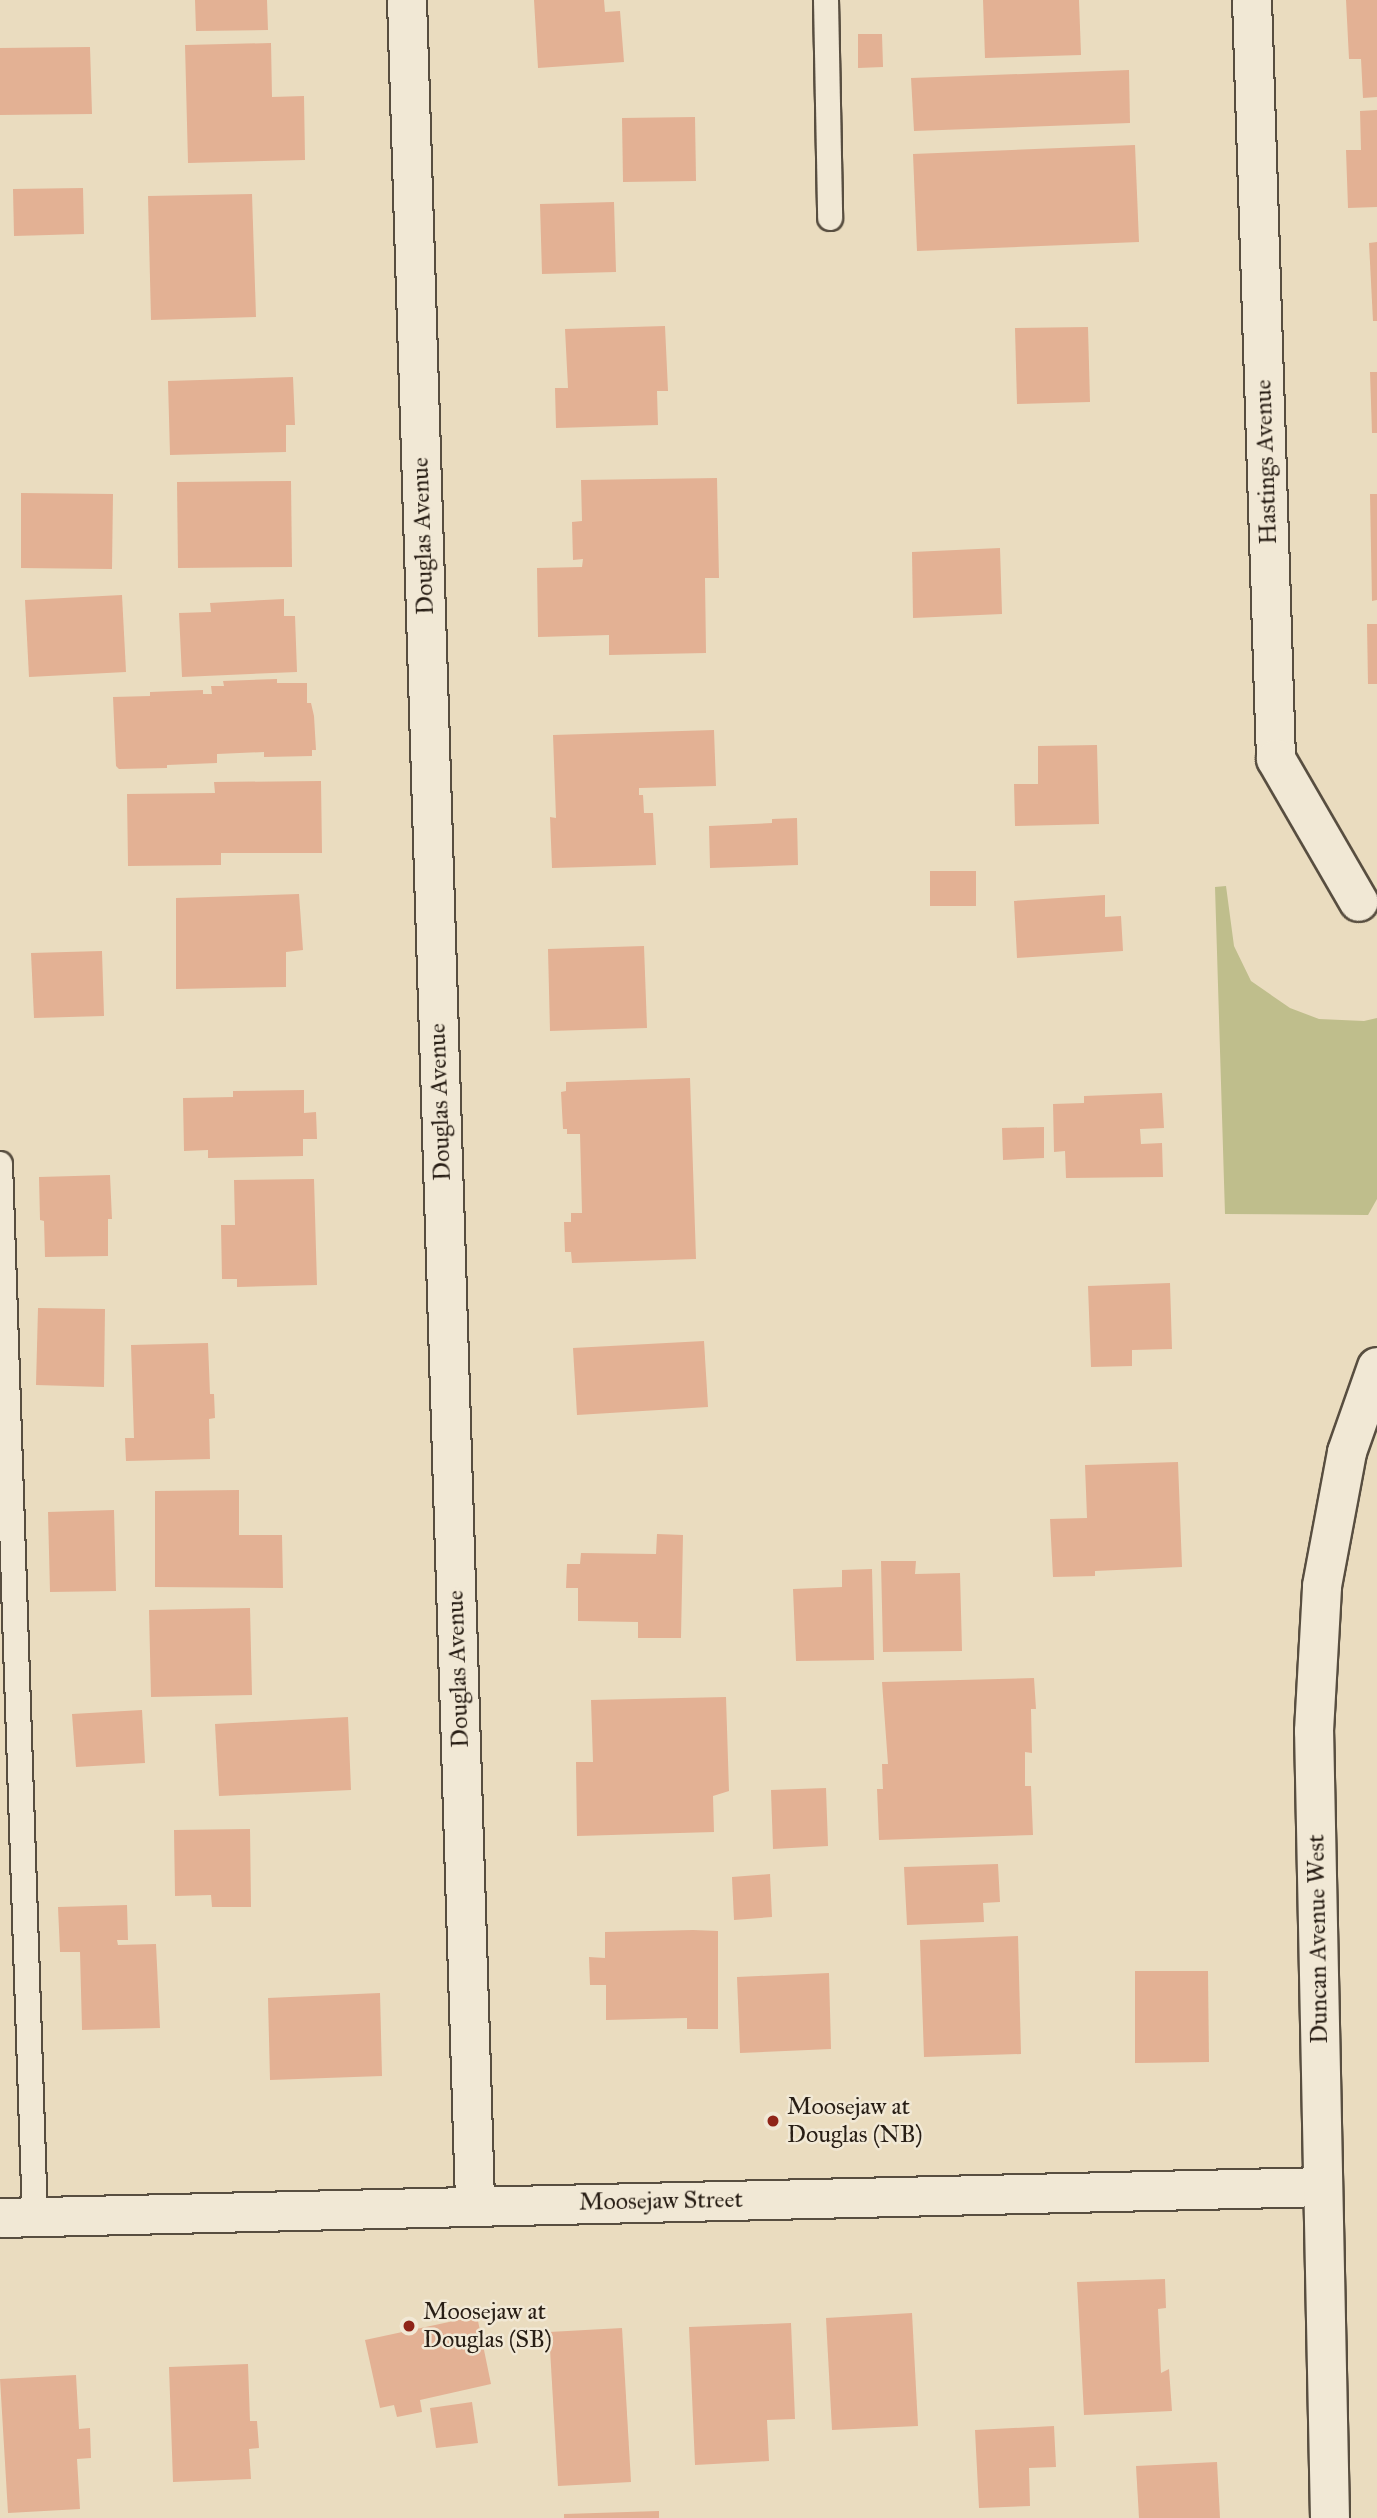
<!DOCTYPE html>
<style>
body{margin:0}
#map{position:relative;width:1377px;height:2518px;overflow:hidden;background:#eadcbf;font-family:"IM FELL Great Primer",serif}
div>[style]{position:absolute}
.green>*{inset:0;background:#bfbe8c}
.building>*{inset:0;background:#e3b194}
.roads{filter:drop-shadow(2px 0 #584e40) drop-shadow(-2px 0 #584e40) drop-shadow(0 2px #584e40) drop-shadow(0 -2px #584e40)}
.service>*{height:24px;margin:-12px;padding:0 12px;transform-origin:12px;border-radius:12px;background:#f1e8d5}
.minor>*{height:38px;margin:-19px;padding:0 19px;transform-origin:19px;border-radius:19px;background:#f1e8d5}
.tertiary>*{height:38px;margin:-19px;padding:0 19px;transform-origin:19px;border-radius:19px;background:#f1e8d5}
.dots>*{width:19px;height:19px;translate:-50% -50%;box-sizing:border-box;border:4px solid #f1e8d5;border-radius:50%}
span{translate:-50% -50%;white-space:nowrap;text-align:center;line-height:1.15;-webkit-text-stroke:5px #f1e8d5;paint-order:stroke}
.street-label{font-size:24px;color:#281e15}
.poi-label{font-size:24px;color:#281e15}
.left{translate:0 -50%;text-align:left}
</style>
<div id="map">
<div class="green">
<div style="clip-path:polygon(1226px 886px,1234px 946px,1251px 981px,1290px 1008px,1319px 1019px,1364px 1021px,1377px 1018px,1377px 1199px,1368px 1215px,1225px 1214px,1215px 887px)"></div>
</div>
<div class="building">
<div style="clip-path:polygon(195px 0,267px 0,268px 30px,196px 31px)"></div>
<div style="clip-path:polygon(534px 0,604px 0,605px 12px,620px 11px,624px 62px,538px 68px)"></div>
<div style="clip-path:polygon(983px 0,1079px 0,1081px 55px,985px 58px)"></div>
<div style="clip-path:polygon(1346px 0,1377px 0,1377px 97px,1363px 98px,1361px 59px,1349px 59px)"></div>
<div style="clip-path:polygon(858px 34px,882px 34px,883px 67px,858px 68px)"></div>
<div style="clip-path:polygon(271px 43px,272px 97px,304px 96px,305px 160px,188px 163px,185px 45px)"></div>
<div style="clip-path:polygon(90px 47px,92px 114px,0 115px,0 48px)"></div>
<div style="clip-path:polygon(1129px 70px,1130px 123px,914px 131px,911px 78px)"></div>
<div style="clip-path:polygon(1377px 110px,1377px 207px,1348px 208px,1346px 150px,1361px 150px,1360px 111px)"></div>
<div style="clip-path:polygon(695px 117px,696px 181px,623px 182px,622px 118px)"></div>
<div style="clip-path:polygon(1135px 145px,1139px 242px,917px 251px,913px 154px)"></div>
<div style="clip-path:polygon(83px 188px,84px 234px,14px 236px,13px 189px)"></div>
<div style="clip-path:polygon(252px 194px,256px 317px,151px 320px,148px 196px)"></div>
<div style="clip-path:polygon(614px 202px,616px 272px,542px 274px,540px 204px)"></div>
<div style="clip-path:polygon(1377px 242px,1377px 321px,1373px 321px,1369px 243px)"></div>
<div style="clip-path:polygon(665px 326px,668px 391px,657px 391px,658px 425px,556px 428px,555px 388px,568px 388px,565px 329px)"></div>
<div style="clip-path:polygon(1088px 327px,1090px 402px,1017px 404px,1015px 328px)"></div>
<div style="clip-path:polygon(1370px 372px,1377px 372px,1377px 433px,1372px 433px)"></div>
<div style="clip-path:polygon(293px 377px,295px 425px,286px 425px,286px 452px,170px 455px,168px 381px)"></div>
<div style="clip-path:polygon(717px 478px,719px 578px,705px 578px,706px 653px,609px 655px,609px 635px,538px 637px,537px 568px,582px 567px,583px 559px,573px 560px,572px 522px,582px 521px,581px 480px)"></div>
<div style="clip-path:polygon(291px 481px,292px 567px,178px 568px,177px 482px)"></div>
<div style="clip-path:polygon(21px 493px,113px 494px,112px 569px,21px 568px)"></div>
<div style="clip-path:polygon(1370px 494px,1377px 494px,1377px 600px,1372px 601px)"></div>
<div style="clip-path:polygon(1000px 548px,1002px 614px,913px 618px,912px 552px)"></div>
<div style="clip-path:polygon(122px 595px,126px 672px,29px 677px,25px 600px)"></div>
<div style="clip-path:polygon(284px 599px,284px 616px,295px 616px,297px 672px,182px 677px,179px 613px,211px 612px,210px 603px)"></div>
<div style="clip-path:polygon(1367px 624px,1377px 624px,1377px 684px,1368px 684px)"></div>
<div style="clip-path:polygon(277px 679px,277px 683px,307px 683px,307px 703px,311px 703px,314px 716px,316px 750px,312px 750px,312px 756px,264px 757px,264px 752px,217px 754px,217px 763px,167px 765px,167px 768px,119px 769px,116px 766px,113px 697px,150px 696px,150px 692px,203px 690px,203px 694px,212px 694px,211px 686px,224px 686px,223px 681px)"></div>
<div style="clip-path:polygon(714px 730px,716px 786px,639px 788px,639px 795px,643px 795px,644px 813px,653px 813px,656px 865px,552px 868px,550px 817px,556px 818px,553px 735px)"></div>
<div style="clip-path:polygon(1097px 745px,1099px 824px,1015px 826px,1014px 784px,1038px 784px,1038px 746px)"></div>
<div style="clip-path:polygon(321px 781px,322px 853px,221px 853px,221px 865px,128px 866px,127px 794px,215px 793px,214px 782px)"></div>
<div style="clip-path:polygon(797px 818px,798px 865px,710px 868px,709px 826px,772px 823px,772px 819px)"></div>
<div style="clip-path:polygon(930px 871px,976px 871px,976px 906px,930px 906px)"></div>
<div style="clip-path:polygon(299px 894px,303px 950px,286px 952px,286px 987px,176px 989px,176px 898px)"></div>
<div style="clip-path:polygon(1105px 895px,1105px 917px,1121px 916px,1123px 951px,1017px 958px,1014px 901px)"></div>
<div style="clip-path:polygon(644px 946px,647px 1028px,550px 1031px,548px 949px)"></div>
<div style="clip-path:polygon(102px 951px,104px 1016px,34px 1018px,31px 953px)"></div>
<div style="clip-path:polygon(690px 1078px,696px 1259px,572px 1263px,571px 1252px,565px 1252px,564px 1222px,571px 1222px,571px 1213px,582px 1213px,580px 1134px,567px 1134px,567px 1129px,563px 1129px,561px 1092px,566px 1091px,566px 1082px)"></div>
<div style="clip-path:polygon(304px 1090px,304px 1113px,316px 1112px,317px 1139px,303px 1139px,303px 1156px,208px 1158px,208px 1150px,184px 1151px,183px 1098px,233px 1097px,233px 1091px)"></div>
<div style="clip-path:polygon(1162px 1093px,1164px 1128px,1140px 1129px,1141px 1144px,1162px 1143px,1163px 1177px,1066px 1178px,1065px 1151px,1054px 1152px,1053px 1104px,1084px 1103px,1084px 1096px)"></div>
<div style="clip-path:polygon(1044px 1127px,1044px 1158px,1003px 1160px,1002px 1128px)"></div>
<div style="clip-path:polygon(110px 1175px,112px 1219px,108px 1219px,108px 1256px,45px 1257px,44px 1221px,40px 1220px,39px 1177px)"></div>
<div style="clip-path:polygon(314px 1179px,317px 1285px,237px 1287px,237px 1279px,222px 1279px,221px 1225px,235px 1225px,234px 1180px)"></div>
<div style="clip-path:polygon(1170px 1283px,1172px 1349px,1132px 1350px,1132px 1366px,1091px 1367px,1088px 1286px)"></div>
<div style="clip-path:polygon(38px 1308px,105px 1309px,104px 1387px,36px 1385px)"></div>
<div style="clip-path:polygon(704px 1341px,708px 1407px,577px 1415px,573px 1348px)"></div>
<div style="clip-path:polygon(208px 1343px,210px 1394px,214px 1394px,215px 1418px,209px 1419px,210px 1459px,126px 1461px,125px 1438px,134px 1438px,131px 1345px)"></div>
<div style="clip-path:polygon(1178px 1462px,1182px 1567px,1095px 1571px,1095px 1576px,1053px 1577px,1050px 1519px,1087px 1518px,1085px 1465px)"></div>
<div style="clip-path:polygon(239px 1490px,239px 1535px,282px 1535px,283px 1588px,155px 1587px,155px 1491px)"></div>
<div style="clip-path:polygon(114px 1510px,116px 1591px,50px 1592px,48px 1512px)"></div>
<div style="clip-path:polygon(657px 1534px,683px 1535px,681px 1638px,638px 1638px,638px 1622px,578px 1621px,578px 1588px,566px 1588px,567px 1564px,580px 1564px,581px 1553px,656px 1554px)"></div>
<div style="clip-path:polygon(881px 1561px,916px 1561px,915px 1574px,960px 1573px,962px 1651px,883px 1652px)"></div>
<div style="clip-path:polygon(872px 1569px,874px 1660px,796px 1661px,793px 1589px,842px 1587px,842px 1570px)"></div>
<div style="clip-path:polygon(250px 1608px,252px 1695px,151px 1697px,149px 1610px)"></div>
<div style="clip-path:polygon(1034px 1678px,1036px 1709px,1031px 1709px,1032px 1753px,1025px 1752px,1025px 1786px,1031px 1786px,1033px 1835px,879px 1840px,877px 1789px,883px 1789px,882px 1764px,888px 1764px,882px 1682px)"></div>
<div style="clip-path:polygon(726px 1697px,729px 1791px,713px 1796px,714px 1832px,577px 1836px,576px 1762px,593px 1762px,591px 1700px)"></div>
<div style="clip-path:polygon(142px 1710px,145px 1763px,76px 1767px,72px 1714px)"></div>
<div style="clip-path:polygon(348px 1717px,351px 1790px,219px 1796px,215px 1724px)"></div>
<div style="clip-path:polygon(826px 1788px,828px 1846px,773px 1849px,771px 1790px)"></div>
<div style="clip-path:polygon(250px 1829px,251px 1907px,212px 1907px,211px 1895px,175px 1896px,174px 1830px)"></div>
<div style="clip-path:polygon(998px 1864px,1000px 1902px,983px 1903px,984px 1922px,907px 1925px,904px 1867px)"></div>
<div style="clip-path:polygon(770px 1874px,772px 1917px,734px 1920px,732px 1877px)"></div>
<div style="clip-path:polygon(127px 1905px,128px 1940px,117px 1940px,118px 1945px,156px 1944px,160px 2028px,82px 2030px,80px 1952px,60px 1952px,58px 1907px)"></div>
<div style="clip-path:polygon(693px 1930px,718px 1931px,718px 2029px,687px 2029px,687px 2018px,606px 2020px,606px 1985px,590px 1985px,589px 1957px,605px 1958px,605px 1932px)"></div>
<div style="clip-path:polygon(1018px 1936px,1021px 2054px,924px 2057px,920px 1940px)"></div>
<div style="clip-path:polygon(1135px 1971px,1208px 1971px,1209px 2062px,1135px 2063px)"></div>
<div style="clip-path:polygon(829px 1973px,831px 2049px,740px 2053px,737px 1977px)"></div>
<div style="clip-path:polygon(380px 1993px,382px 2076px,270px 2080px,268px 1998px)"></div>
<div style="clip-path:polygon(1165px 2279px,1166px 2308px,1158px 2309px,1161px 2373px,1169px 2369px,1172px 2411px,1084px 2415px,1077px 2282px)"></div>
<div style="clip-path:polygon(912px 2313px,918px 2426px,832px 2430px,826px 2318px)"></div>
<div style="clip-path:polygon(477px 2316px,491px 2384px,420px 2400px,422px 2412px,397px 2417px,394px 2405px,380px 2408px,365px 2340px)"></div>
<div style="clip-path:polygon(791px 2323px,795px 2419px,767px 2420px,769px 2461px,695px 2465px,689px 2327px)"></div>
<div style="clip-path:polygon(622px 2328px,631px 2482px,558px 2486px,549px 2332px)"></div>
<div style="clip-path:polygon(248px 2364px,250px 2421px,257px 2421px,259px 2448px,249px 2449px,251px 2479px,173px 2482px,169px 2367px)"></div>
<div style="clip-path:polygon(76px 2375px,79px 2429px,90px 2428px,91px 2458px,77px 2459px,80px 2509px,8px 2513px,0 2379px)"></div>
<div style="clip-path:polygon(472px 2402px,478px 2443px,436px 2448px,430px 2408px)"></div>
<div style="clip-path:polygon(1054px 2426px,1056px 2467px,1029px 2468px,1030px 2506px,979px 2508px,975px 2430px)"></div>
<div style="clip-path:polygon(1217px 2462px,1220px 2518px,1139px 2518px,1136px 2466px)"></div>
<div style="clip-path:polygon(659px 2511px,659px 2518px,564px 2518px,564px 2514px)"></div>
</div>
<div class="roads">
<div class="service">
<div style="left:826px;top:0;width:218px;rotate:88.9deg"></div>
<div style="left:0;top:1164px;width:1054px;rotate:88.1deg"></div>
</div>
<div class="minor">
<div style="left:407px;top:0;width:2206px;rotate:88.23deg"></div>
<div style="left:1252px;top:0;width:759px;rotate:88.19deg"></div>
<div style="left:1276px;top:759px;width:165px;rotate:59.9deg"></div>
<div style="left:0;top:2218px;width:1322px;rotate:-1.34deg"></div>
</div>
<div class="tertiary">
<div style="left:1330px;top:2518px;width:787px;rotate:-91.16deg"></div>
<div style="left:1314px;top:1731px;width:145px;rotate:-86.8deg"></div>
<div style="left:1322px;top:1586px;width:136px;rotate:-79.4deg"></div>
<div style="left:1347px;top:1452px;width:90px;rotate:-70.6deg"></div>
</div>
</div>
<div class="dots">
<div style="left:773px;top:2121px;background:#8f2418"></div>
<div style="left:409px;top:2326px;background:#8f2418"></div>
</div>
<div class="street-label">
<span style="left:1266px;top:462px;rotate:-92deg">Hastings Avenue</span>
<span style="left:423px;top:536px;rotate:-92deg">Douglas Avenue</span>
<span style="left:440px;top:1102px;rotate:-92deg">Douglas Avenue</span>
<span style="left:458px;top:1669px;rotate:-92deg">Douglas Avenue</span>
<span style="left:1318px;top:1939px;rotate:-91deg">Duncan Avenue West</span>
<span style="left:661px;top:2201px;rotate:-1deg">Moosejaw Street</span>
</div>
<div class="poi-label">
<span class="left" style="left:787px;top:2121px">Moosejaw at<br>Douglas (NB)</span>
<span class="left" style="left:423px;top:2326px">Moosejaw at<br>Douglas (SB)</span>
</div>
</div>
